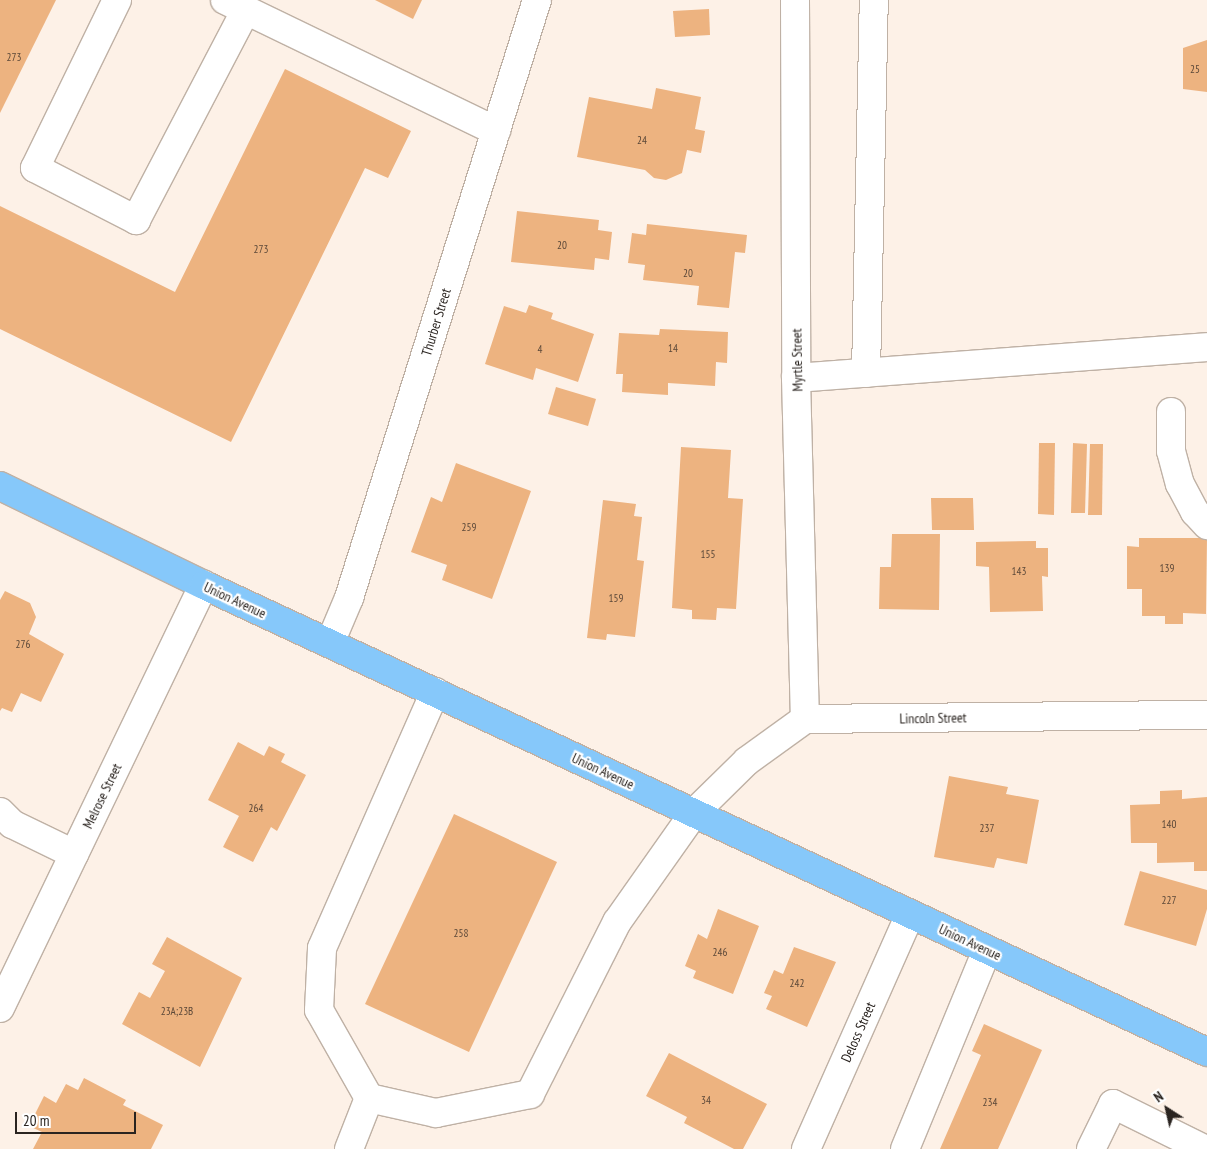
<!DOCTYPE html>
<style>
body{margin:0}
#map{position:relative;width:1207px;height:1149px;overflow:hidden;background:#fdf1e7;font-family:"PT Sans Narrow",sans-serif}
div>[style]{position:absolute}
.building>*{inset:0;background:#edb380}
.roads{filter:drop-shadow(1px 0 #bfb1a5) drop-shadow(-1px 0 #bfb1a5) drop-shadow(0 1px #bfb1a5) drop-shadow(0 -1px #bfb1a5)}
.minor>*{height:28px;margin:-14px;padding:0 14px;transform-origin:14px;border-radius:14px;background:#fff}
.major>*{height:28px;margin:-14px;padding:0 14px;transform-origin:14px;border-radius:14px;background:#86c8fa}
span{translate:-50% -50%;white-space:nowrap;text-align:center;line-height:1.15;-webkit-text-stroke:4.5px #fff;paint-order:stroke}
.number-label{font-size:11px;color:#5b4838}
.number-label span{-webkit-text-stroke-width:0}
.street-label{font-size:14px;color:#2a2420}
.north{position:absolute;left:1142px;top:1084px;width:50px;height:50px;-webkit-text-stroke:4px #fff;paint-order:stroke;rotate:325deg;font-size:14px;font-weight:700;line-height:20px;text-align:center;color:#2a2420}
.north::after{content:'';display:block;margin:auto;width:18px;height:22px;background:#2a2420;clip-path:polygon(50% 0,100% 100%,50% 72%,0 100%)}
.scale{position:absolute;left:15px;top:1112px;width:121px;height:22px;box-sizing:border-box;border:2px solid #2a2420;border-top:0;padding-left:6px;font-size:15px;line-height:18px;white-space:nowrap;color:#2a2420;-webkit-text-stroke:4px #fff;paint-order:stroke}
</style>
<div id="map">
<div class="building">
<div style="clip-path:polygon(0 0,56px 0,0 113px)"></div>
<div style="clip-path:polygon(375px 0,422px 0,413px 19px)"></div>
<div style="clip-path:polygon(709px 9px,710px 35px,675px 37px,673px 11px)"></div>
<div style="clip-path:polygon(1207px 40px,1207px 92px,1183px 89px,1183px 48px)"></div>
<div style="clip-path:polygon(285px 69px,411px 131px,388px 178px,365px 168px,231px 442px,0 329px,0 206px,175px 292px)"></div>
<div style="clip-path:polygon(656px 88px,701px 97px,695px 129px,705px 131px,701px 153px,687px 150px,682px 173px,666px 180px,654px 178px,645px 170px,577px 157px,589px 97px,652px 109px)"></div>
<div style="clip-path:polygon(517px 211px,599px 220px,598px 230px,612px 232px,609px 260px,595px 258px,594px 270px,511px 262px)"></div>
<div style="clip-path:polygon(647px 224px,747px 235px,745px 253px,735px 252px,729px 308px,697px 305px,699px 286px,643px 280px,645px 265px,628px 263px,632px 233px,646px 235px)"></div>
<div style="clip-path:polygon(529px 305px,553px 313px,551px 319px,594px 334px,578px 382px,536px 368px,533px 380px,485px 364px,504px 306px,526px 313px)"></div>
<div style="clip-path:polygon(660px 329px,728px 332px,727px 363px,716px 362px,715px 386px,668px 383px,668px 395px,622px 392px,623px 374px,616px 374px,619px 333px,659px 335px)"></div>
<div style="clip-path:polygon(556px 387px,596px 399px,588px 426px,548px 414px)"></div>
<div style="clip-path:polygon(1039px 443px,1055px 443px,1054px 515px,1038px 514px)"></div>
<div style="clip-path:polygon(1073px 443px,1087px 444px,1085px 513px,1071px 513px)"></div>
<div style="clip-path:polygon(1090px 444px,1103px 444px,1102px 515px,1088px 515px)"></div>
<div style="clip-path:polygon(681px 447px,731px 450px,728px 498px,743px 499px,736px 609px,717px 608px,716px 620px,692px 619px,692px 610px,672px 608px)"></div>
<div style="clip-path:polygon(456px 463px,531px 491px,492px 599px,442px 580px,447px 565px,411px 552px,431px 497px,442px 502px)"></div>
<div style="clip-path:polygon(931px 498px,973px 498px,974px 530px,932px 530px)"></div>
<div style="clip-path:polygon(603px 500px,636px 504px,634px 516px,642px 517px,637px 560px,644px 561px,635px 637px,607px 634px,606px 640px,587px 638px)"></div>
<div style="clip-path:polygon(892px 534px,940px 534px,939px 610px,879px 609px,880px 567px,891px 567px)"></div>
<div style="clip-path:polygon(1139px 538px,1207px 538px,1206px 614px,1183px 613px,1183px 624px,1165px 624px,1165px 616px,1142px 616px,1142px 589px,1127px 589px,1127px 546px,1139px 547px)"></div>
<div style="clip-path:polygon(1036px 541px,1036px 548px,1048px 548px,1048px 577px,1042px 576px,1043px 611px,990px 612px,989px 567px,976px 566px,976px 542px)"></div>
<div style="clip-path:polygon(5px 591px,30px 603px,36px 617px,29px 634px,64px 654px,41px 702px,21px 693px,12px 712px,2px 708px,0 711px,0 600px)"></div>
<div style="clip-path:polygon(238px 742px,264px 756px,269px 746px,285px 754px,281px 762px,306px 775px,277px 831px,271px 827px,253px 862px,223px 847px,239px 816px,208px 800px)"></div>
<div style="clip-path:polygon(949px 776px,1008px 787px,1006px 794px,1039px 800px,1027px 864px,997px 858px,994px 868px,934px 857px)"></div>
<div style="clip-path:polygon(1182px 790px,1182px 799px,1207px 797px,1207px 871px,1194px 871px,1194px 862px,1157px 863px,1157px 843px,1131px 843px,1130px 805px,1160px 804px,1160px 791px)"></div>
<div style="clip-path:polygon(454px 814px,557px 862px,469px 1052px,365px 1004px)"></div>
<div style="clip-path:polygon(1140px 871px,1207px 890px,1207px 909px,1196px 946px,1124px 925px)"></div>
<div style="clip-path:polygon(718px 909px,759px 926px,733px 994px,693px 978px,696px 971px,685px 966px,698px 934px,707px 939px)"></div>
<div style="clip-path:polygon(167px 937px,242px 978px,200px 1067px,122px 1024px,139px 992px,150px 998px,165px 971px,152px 964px)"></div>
<div style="clip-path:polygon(794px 947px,836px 962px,807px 1027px,766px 1009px,772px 996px,764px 993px,774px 970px,783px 974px)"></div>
<div style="clip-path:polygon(984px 1024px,1042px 1050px,998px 1149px,940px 1149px,981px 1055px,972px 1051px)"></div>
<div style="clip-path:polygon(669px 1053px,767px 1104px,743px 1149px,734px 1149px,684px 1123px,687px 1117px,646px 1096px)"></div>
<div style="clip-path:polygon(84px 1078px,126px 1100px,123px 1105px,163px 1125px,151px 1149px,33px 1149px,42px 1132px,29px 1126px,44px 1096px,56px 1103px,66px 1084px,78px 1090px)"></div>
</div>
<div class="roads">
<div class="minor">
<div style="left:117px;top:0;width:187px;rotate:116deg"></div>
<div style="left:35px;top:168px;width:114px;rotate:27.2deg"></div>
<div style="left:136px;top:220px;width:237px;rotate:-62.4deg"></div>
<div style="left:225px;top:0;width:301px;rotate:25.8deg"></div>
<div style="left:795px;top:0;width:378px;rotate:89.8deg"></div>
<div style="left:796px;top:378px;width:341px;rotate:88.5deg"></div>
<div style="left:866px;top:373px;width:373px;rotate:-88.8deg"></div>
<div style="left:796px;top:378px;width:412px;rotate:-4.3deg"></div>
<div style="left:1171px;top:412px;width:39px;rotate:90deg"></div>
<div style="left:1171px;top:451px;width:34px;rotate:75deg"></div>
<div style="left:1180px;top:484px;width:32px;rotate:62deg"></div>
<div style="left:1195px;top:512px;width:18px;rotate:47deg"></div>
<div style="left:330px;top:643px;width:49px;rotate:-67.1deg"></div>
<div style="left:349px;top:598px;width:627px;rotate:-72.55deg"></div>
<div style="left:0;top:812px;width:17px;rotate:45deg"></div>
<div style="left:12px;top:824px;width:69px;rotate:25.8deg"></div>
<div style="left:0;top:1008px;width:470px;rotate:-64.3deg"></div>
<div style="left:369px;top:1098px;width:101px;rotate:-119.6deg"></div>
<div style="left:319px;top:1010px;width:62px;rotate:-87.2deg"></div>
<div style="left:322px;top:948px;width:280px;rotate:-66.2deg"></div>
<div style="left:349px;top:1149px;width:55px;rotate:-68.6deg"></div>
<div style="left:369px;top:1098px;width:69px;rotate:12.6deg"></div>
<div style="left:436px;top:1113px;width:96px;rotate:-11.4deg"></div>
<div style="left:530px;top:1094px;width:193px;rotate:-63.2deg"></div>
<div style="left:617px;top:922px;width:133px;rotate:-54.8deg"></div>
<div style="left:694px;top:813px;width:74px;rotate:-44.5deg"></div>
<div style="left:747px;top:761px;width:72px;rotate:-35.9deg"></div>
<div style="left:805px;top:719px;width:402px;rotate:-0.6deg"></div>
<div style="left:806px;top:1149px;width:257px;rotate:-66.1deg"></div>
<div style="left:905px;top:1149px;width:215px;rotate:-67.6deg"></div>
<div style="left:1091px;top:1149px;width:50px;rotate:-63.9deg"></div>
<div style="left:1113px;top:1104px;width:102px;rotate:26.3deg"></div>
</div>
<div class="major">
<div style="left:0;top:486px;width:227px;rotate:25.9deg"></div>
<div style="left:204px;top:585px;width:1106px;rotate:24.97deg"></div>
</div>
</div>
<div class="number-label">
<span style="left:14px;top:57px">273</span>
<span style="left:1195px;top:69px">25</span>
<span style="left:642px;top:140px">24</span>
<span style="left:562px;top:245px">20</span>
<span style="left:261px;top:249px">273</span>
<span style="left:688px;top:273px">20</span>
<span style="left:673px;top:348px">14</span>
<span style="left:540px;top:349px">4</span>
<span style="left:469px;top:527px">259</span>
<span style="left:708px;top:554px">155</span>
<span style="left:1167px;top:568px">139</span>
<span style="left:1019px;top:571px">143</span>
<span style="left:616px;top:598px">159</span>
<span style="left:23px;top:644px">276</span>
<span style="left:256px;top:808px">264</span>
<span style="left:1169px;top:824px">140</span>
<span style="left:987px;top:828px">237</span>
<span style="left:1169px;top:900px">227</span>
<span style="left:461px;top:933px">258</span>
<span style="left:720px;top:952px">246</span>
<span style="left:797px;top:983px">242</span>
<span style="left:177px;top:1011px">23A;23B</span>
<span style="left:706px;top:1100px">34</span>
<span style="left:990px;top:1102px">234</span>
</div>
<div class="street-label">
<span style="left:436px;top:322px;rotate:-73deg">Thurber Street</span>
<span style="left:797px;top:360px;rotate:-91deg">Myrtle Street</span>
<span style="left:235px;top:600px;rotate:25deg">Union Avenue</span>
<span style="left:933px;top:718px;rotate:-1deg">Lincoln Street</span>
<span style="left:603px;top:771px;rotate:25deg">Union Avenue</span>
<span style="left:102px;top:796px;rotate:-64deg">Melrose Street</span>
<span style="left:970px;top:942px;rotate:25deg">Union Avenue</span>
<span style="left:858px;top:1032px;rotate:-66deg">Deloss Street</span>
</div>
<div class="north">N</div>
<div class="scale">20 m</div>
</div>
